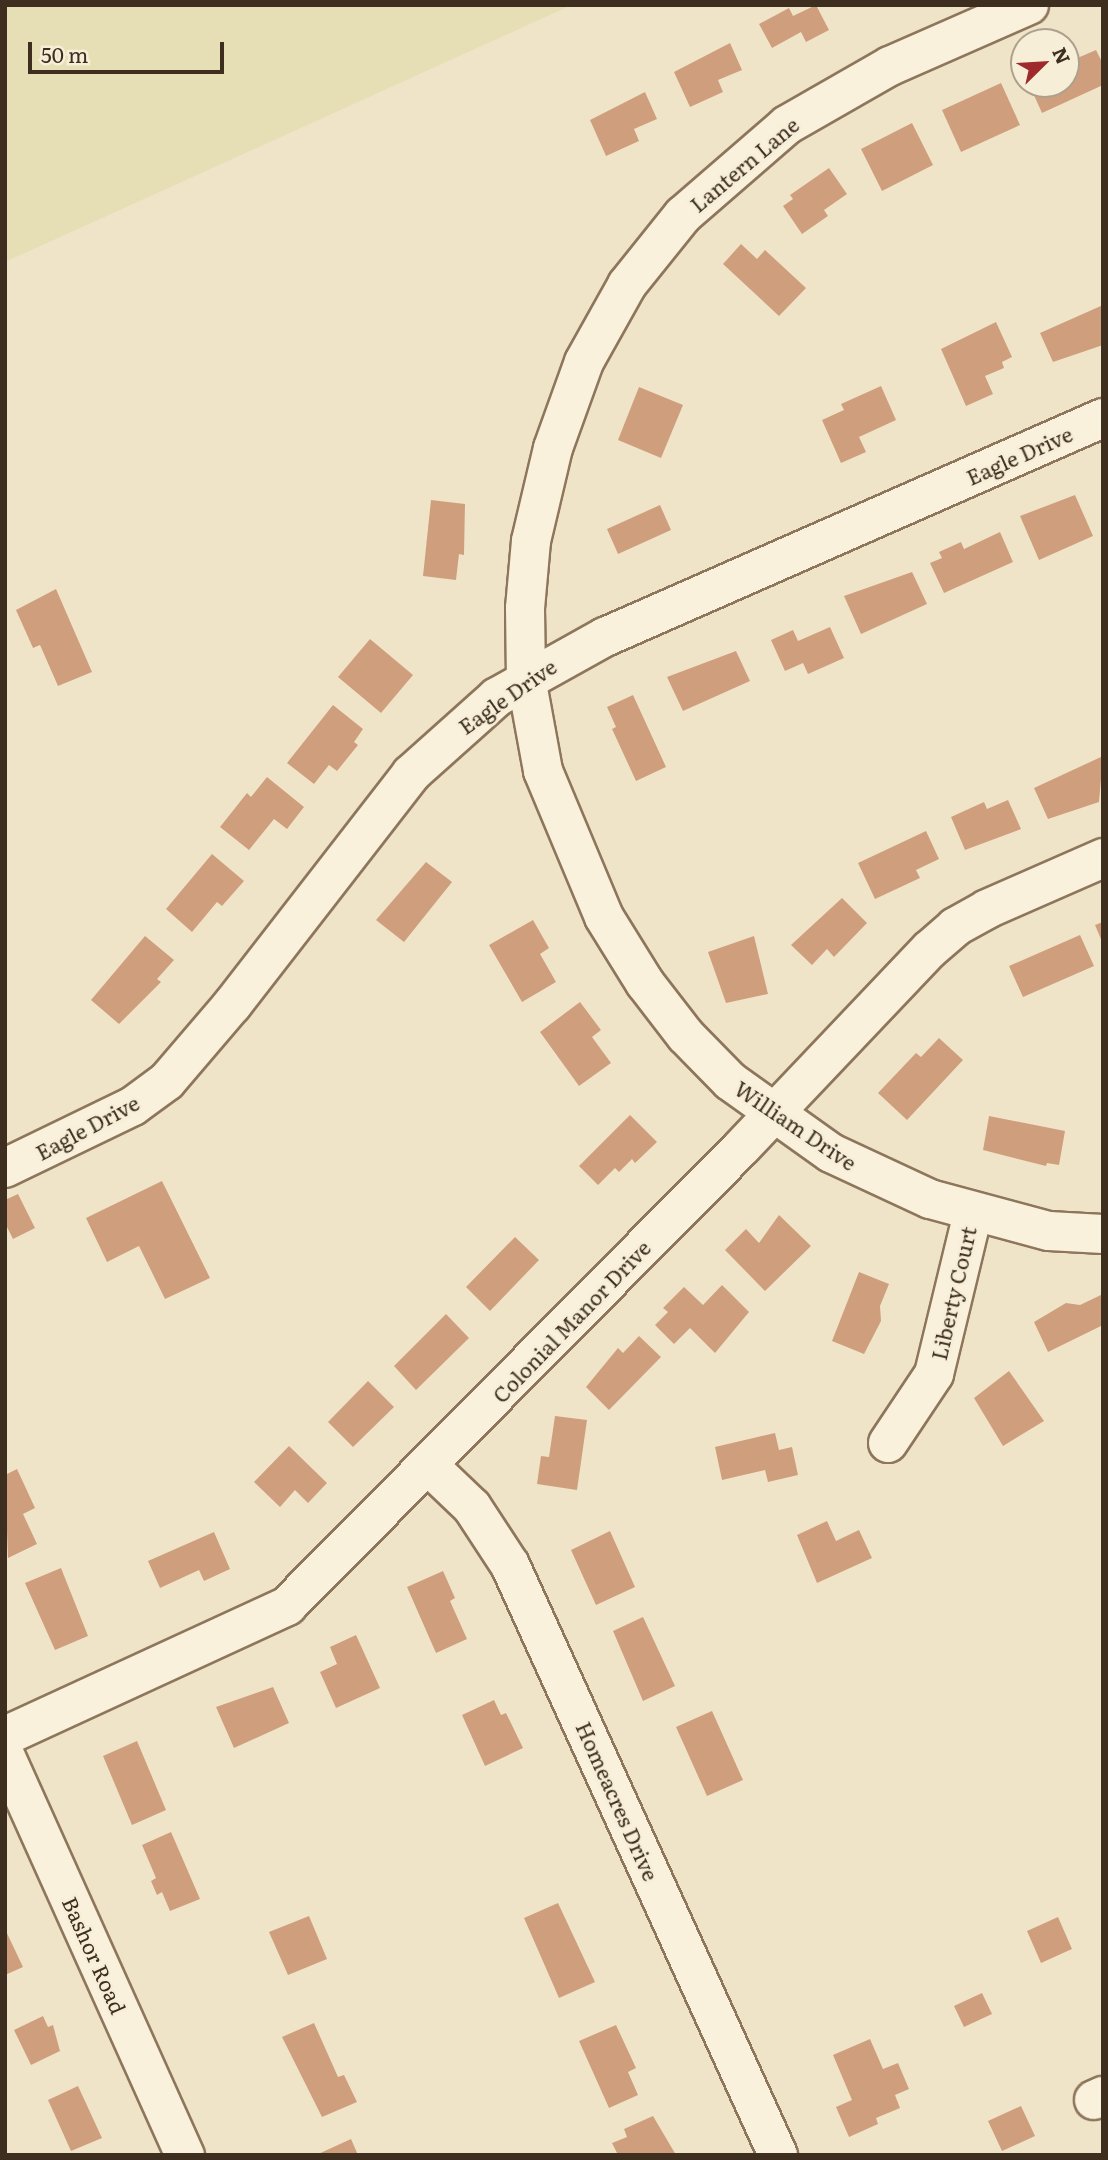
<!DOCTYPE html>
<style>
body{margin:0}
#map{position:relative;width:1108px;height:2160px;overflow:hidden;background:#f0e4c8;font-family:Literata,serif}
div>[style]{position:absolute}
.farmland>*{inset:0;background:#e6deb5}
.building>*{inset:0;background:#cf9f7d}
.roads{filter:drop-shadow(2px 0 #8d765c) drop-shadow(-2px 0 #8d765c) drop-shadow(0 2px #8d765c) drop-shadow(0 -2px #8d765c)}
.minor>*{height:38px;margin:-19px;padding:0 19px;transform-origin:19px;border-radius:19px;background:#faf1dc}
span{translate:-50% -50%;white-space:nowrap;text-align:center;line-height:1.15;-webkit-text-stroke:5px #f7eed8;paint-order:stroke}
.street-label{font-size:21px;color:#3d2e20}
.frame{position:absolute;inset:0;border:7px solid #3d2e20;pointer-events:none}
.north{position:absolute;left:1010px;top:28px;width:70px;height:70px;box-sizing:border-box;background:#f7eed8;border:2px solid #ada18e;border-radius:50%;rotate:66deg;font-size:19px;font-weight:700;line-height:28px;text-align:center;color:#3d2e20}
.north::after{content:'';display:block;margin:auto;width:24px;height:32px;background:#9e2a2b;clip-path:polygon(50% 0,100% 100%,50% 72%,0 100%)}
.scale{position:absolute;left:28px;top:42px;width:196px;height:32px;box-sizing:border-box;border:4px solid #3d2e20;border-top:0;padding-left:9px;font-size:21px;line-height:24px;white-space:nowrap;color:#3d2e20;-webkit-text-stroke:5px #f7eed8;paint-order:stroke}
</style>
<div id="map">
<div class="farmland">
<div style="clip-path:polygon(5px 5px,572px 5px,5px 262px)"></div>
</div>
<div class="building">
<div style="clip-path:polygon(816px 5px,829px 30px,806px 42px,801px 32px,772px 48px,759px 24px,789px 8px,793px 16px)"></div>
<div style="clip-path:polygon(730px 43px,742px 70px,718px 80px,723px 92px,690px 107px,674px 72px)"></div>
<div style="clip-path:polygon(1096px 50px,1103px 64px,1103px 85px,1042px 113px,1029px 84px,1066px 84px,1066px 63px)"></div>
<div style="clip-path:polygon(1001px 83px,1020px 125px,961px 152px,942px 110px)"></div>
<div style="clip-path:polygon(645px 92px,657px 119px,634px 129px,639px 141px,606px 156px,590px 120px)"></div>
<div style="clip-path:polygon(912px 123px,933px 165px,882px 191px,861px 149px)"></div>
<div style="clip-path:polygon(829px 168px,847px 194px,824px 210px,828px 216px,802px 234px,783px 206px,793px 199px,790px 195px)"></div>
<div style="clip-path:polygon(741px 244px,757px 259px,765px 250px,806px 288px,779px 316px,723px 264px)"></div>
<div style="clip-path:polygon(1103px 305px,1103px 345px,1053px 362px,1040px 333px)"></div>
<div style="clip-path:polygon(996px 322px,1012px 357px,1002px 362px,1004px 368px,985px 376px,993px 394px,966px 406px,941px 349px)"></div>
<div style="clip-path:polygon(881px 386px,896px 420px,859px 437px,866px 452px,841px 463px,822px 420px,844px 410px,841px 404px)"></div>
<div style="clip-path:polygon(639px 387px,683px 405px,661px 458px,618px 440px)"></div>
<div style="clip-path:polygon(1075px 495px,1093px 536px,1039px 560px,1020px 516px)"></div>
<div style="clip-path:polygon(431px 500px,465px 504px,464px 555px,459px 554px,456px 580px,423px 576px)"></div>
<div style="clip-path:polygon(660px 505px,671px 530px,618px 554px,607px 529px)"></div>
<div style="clip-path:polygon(1000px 532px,1013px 562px,944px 593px,930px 563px,942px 558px,939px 552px,961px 542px,964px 549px)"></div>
<div style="clip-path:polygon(912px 572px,927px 604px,861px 634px,844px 596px)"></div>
<div style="clip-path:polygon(56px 589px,92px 672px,58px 686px,40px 645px,33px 648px,16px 610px)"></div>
<div style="clip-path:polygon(830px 627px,844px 658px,808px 674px,803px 663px,785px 671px,771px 640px,793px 630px,798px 641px)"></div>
<div style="clip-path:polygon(370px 639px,413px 675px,381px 713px,338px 677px)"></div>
<div style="clip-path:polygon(736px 651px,750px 681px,683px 711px,667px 677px)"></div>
<div style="clip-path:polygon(633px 695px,666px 767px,636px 781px,612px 729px,616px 727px,607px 707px)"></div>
<div style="clip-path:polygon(333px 705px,363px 729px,354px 742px,358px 745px,337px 771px,329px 765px,314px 784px,287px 763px)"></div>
<div style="clip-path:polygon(1103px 756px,1099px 802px,1048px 819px,1034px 788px)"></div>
<div style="clip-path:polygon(267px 777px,304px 807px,287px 829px,274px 819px,249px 850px,220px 827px,247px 793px,251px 797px)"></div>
<div style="clip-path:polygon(1008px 800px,1021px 829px,965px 850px,951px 817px,984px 802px,987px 809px)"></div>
<div style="clip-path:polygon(926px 831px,939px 859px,916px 870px,920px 878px,875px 899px,858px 863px)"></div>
<div style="clip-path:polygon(212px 854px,244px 881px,222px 906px,217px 902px,192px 932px,166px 909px)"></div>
<div style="clip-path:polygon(426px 862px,452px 882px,404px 942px,376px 920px)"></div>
<div style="clip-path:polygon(842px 898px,867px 923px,834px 957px,827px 949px,812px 965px,791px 945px)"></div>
<div style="clip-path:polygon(533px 920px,549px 948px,540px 954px,556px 982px,522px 1002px,489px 945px)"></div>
<div style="clip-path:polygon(1103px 922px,1103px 944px,1095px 925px)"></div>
<div style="clip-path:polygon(1080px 935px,1094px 966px,1023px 997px,1009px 966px)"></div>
<div style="clip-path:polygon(145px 936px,174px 960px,157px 979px,161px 982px,119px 1024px,91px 1000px)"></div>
<div style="clip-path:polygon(754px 936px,768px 994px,726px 1003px,708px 952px)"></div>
<div style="clip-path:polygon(580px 1002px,601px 1030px,592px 1037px,611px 1063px,579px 1086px,540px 1032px)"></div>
<div style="clip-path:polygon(939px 1038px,963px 1060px,907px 1120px,878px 1093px,916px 1053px,921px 1057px)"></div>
<div style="clip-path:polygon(630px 1115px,657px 1142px,635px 1163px,632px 1159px,619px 1172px,615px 1168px,598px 1185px,579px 1166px)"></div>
<div style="clip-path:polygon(989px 1116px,1065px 1131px,1059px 1165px,1047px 1163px,1046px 1166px,983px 1150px)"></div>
<div style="clip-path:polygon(162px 1181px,210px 1278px,165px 1299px,139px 1246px,107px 1262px,86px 1218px)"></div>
<div style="clip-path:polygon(18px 1194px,35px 1228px,13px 1239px,5px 1223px,5px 1200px)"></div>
<div style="clip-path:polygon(779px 1215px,811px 1246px,765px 1291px,725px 1250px,746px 1229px,759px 1243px)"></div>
<div style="clip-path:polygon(515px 1237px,539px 1260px,490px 1311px,466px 1287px)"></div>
<div style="clip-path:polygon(859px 1272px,889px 1284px,880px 1306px,881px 1321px,864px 1354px,832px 1341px)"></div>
<div style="clip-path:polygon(722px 1285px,749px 1312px,715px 1353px,690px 1328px,674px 1344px,655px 1325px,668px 1312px,663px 1308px,684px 1287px,703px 1305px)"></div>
<div style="clip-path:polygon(1103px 1294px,1103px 1325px,1048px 1352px,1034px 1322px,1066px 1303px,1080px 1305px)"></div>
<div style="clip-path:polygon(446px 1314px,469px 1338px,416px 1390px,394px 1366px)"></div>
<div style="clip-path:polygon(639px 1336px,661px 1357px,609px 1410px,586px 1387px,618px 1348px,623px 1353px)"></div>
<div style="clip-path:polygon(1009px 1371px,1044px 1421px,1003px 1446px,974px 1398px)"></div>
<div style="clip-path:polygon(368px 1381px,394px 1407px,353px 1447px,328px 1422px)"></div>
<div style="clip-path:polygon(555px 1416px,587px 1420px,577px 1490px,537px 1484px,541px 1456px,549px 1457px)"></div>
<div style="clip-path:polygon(775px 1433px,779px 1450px,792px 1447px,798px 1475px,768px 1482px,765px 1470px,722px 1480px,715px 1447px)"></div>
<div style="clip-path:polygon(289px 1446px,327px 1483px,308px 1503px,295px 1490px,280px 1507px,254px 1482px)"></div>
<div style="clip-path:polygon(17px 1469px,35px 1508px,23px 1514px,37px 1544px,8px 1558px,5px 1475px)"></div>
<div style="clip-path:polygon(827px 1521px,836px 1541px,859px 1530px,872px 1558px,817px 1583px,797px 1535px)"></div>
<div style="clip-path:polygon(610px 1531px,635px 1587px,596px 1605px,571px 1550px)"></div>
<div style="clip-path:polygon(214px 1532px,230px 1569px,204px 1581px,199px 1570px,160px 1588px,148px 1561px)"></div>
<div style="clip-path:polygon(61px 1568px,88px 1636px,55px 1650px,25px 1583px)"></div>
<div style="clip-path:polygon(443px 1571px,455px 1598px,450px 1601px,467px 1639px,436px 1653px,407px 1587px)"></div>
<div style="clip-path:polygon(643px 1617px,675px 1686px,643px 1701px,613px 1631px)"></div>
<div style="clip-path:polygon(356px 1635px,380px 1688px,336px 1708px,320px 1672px,337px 1664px,330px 1647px)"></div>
<div style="clip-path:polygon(273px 1687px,289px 1723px,234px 1748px,216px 1707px)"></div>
<div style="clip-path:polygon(494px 1700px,501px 1715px,506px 1713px,523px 1748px,485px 1766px,462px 1715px)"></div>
<div style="clip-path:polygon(712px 1711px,743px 1780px,707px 1796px,676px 1727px)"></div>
<div style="clip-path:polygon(137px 1741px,166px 1810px,132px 1825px,103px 1756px)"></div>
<div style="clip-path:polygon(171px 1832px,200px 1899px,170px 1911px,162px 1892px,157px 1895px,151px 1881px,156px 1878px,142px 1845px)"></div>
<div style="clip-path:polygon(558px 1903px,595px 1982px,559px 1998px,524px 1918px)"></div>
<div style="clip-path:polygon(309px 1916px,327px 1959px,288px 1975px,269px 1932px)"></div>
<div style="clip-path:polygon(1058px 1917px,1072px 1949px,1041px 1963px,1027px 1931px)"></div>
<div style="clip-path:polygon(5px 1929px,23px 1967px,5px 1975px)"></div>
<div style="clip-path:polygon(982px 1993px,992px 2014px,964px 2027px,954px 2006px)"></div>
<div style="clip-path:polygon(43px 2016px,48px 2027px,53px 2025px,60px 2051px,31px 2065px,14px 2030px)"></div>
<div style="clip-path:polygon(314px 2023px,338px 2077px,344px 2075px,357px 2102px,322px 2117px,282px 2037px)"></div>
<div style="clip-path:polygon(616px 2025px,636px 2068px,628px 2072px,638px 2095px,609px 2108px,579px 2041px)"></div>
<div style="clip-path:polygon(870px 2039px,883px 2069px,898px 2063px,909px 2089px,895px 2095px,900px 2108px,876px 2118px,878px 2124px,849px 2137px,836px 2107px,852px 2100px,833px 2055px)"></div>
<div style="clip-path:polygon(78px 2086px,102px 2138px,71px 2151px,48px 2100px)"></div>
<div style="clip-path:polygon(1021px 2106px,1035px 2136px,1002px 2151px,988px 2121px)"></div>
<div style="clip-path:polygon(653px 2116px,676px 2155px,618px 2155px,612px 2143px,627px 2137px,624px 2129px)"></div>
<div style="clip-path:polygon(351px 2139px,358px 2155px,316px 2155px)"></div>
</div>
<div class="roads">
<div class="minor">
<div style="left:1029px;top:5px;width:152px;rotate:156.3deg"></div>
<div style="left:890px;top:66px;width:119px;rotate:150.2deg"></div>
<div style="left:787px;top:125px;width:138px;rotate:139.1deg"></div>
<div style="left:683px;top:215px;width:90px;rotate:128.7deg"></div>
<div style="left:627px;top:285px;width:88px;rotate:119.2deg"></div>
<div style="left:584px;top:362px;width:91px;rotate:109.8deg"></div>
<div style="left:553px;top:448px;width:96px;rotate:103.3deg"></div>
<div style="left:531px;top:541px;width:67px;rotate:95.1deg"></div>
<div style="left:525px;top:608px;width:70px;rotate:89.2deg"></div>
<div style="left:526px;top:678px;width:95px;rotate:79.6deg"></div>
<div style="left:543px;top:771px;width:158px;rotate:67.3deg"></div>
<div style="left:604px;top:917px;width:78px;rotate:58.2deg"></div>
<div style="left:645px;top:983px;width:67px;rotate:52.3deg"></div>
<div style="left:686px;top:1036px;width:63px;rotate:45.6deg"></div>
<div style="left:730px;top:1081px;width:124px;rotate:35.5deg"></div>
<div style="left:831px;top:1153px;width:109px;rotate:24.9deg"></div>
<div style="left:930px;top:1199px;width:123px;rotate:15.1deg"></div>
<div style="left:1049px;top:1231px;width:54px;rotate:3.2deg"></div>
<div style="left:5px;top:1168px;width:142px;rotate:-25.8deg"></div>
<div style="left:133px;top:1106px;width:42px;rotate:-36.3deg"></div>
<div style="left:167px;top:1081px;width:100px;rotate:-49.5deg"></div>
<div style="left:232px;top:1005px;width:292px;rotate:-52.2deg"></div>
<div style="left:411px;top:774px;width:115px;rotate:-41.8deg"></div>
<div style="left:497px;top:697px;width:124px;rotate:-29.1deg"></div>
<div style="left:605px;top:637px;width:544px;rotate:-23.74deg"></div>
<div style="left:888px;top:1443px;width:83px;rotate:-56.3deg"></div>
<div style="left:934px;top:1374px;width:166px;rotate:-76.4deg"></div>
<div style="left:429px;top:1466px;width:59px;rotate:43.6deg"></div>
<div style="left:472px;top:1507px;width:69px;rotate:56.8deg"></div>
<div style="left:510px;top:1565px;width:648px;rotate:65.57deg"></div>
<div style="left:5px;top:1736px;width:311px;rotate:-24.7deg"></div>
<div style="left:287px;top:1606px;width:645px;rotate:-45.25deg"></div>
<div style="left:741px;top:1148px;width:273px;rotate:-46.5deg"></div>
<div style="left:929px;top:950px;width:35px;rotate:-41deg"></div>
<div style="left:955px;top:927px;width:37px;rotate:-29deg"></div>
<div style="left:987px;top:909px;width:127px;rotate:-23.7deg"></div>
<div style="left:5px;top:1755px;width:439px;rotate:65.8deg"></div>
<div style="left:1094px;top:2100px;width:10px;rotate:-24deg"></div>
</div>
</div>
<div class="street-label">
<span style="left:744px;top:164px;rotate:-40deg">Lantern Lane</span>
<span style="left:1019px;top:455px;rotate:-24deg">Eagle Drive</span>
<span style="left:507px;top:696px;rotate:-35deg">Eagle Drive</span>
<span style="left:796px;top:1125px;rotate:34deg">William Drive</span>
<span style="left:87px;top:1127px;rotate:-28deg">Eagle Drive</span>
<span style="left:953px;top:1293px;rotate:-77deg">Liberty Court</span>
<span style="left:571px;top:1321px;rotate:-46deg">Colonial Manor Drive</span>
<span style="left:618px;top:1801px;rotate:66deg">Homeacres Drive</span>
<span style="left:95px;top:1955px;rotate:66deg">Bashor Road</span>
</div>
<div class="frame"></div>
<div class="north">N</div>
<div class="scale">50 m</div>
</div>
